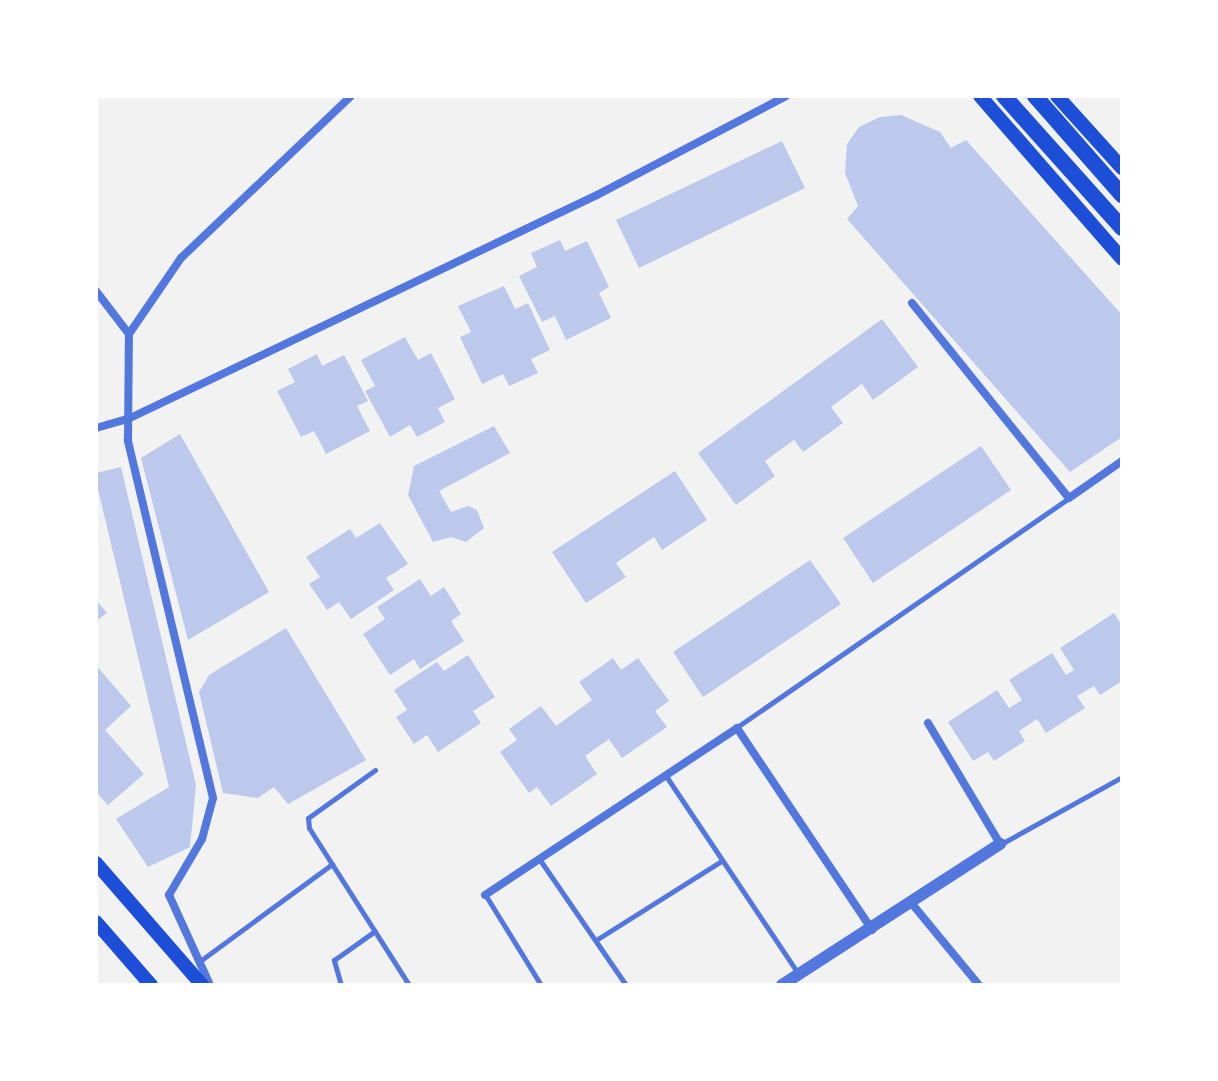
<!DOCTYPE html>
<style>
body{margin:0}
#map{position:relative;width:1218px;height:1081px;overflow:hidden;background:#f2f2f2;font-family:Montserrat,sans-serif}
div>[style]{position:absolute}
.building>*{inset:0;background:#bdc9ec}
.service>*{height:5px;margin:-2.5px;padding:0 2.5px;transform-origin:2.5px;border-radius:2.5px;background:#5277de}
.minor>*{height:8px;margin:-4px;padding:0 4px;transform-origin:4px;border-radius:4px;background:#5277de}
.tertiary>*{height:12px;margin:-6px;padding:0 6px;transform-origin:6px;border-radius:6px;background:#5277de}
.secondary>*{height:14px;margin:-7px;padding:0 7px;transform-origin:7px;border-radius:7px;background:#1d4ed8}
.primary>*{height:14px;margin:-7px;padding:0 7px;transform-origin:7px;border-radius:7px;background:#1d4ed8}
.trunk>*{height:16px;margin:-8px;padding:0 8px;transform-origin:8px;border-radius:8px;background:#1d4ed8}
span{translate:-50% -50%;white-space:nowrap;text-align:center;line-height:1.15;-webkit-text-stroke:8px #fff;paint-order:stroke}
.frame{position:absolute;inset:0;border:98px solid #fff;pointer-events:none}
</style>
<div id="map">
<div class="building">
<div style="clip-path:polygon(901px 115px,940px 132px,951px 148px,966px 140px,1122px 315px,1122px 437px,1070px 472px,847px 219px,858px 206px,845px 173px,847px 144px,859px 127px,880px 117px)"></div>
<div style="clip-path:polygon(782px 141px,805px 188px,639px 268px,616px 220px)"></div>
<div style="clip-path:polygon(560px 240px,565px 251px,587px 241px,609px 287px,599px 293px,611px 318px,566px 340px,555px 316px,542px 322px,519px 276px,537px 267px,531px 253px)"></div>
<div style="clip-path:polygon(504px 286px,515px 309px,528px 303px,550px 350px,531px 359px,538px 373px,509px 386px,503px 374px,482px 384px,460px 337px,471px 332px,458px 306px)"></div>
<div style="clip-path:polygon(882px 319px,918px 367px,873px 400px,862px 384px,831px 407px,843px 423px,803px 452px,794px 440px,765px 461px,775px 476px,736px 505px,698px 453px)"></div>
<div style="clip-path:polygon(405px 337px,418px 360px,431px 353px,455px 399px,438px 408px,445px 422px,417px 437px,410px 425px,390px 437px,365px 391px,375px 386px,361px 360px)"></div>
<div style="clip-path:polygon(317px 354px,322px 366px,344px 355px,368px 401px,357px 406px,370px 431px,326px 454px,314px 431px,301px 437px,277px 391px,295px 382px,288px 369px)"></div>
<div style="clip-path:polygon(494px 426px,510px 453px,439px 491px,451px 512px,468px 506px,477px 510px,484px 528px,466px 542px,451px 537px,433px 542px,408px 495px,414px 466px)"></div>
<div style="clip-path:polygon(180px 434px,269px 592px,188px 640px,141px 458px)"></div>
<div style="clip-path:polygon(981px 446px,1011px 490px,873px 583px,843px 538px)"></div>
<div style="clip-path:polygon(121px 467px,196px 785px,190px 847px,148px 867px,116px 819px,169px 787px,96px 481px,96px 473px)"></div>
<div style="clip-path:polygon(675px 471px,707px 520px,662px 550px,654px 537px,616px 563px,626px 577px,586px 603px,552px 552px)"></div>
<div style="clip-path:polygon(380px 523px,408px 564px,386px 578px,394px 590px,351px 619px,339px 602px,327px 610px,309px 584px,320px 577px,306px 557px,350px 529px,356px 538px)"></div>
<div style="clip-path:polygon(810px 560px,841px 604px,703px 697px,673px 652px)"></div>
<div style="clip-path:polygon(420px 579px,431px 596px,444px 587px,461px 614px,451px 621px,464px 641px,420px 669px,414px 659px,390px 675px,363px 634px,385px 619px,377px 607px)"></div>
<div style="clip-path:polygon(96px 600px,107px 613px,96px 621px)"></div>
<div style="clip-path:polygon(1114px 613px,1122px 626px,1122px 681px,1100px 695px,1094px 686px,1077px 696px,1085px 708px,1046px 733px,1037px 719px,1019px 731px,1025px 741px,994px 761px,988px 752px,973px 761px,948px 722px,997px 690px,1009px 708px,1022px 700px,1009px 680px,1052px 653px,1066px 675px,1074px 670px,1060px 648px)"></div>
<div style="clip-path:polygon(286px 628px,366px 760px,288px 804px,274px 787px,258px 798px,223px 793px,199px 692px,209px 675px)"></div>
<div style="clip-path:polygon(468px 655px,495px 697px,473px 711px,481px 723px,438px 752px,427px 735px,414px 744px,396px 717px,407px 710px,394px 690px,437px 662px,444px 671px)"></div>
<div style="clip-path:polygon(613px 658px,621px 670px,638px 658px,669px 701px,655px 711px,667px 727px,622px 758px,609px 739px,585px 756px,597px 774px,551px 806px,537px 787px,529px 793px,500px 752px,517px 740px,509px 729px,541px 706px,556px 726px,592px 700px,579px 682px)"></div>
<div style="clip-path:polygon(96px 665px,131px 706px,105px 730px,144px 774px,108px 805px,96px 792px)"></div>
</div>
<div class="service">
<div style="left:737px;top:727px;width:403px;rotate:-34.6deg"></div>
<div style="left:375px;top:770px;width:82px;rotate:144.4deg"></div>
<div style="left:308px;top:818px;width:10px;rotate:84deg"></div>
<div style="left:309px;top:828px;width:186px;rotate:57.5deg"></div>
<div style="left:666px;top:776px;width:239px;rotate:56.2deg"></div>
<div style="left:1001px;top:844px;width:138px;rotate:-29deg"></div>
<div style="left:540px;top:860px;width:152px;rotate:55.5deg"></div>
<div style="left:486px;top:896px;width:105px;rotate:58.3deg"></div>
<div style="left:596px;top:940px;width:146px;rotate:-32.2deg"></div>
<div style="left:200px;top:961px;width:164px;rotate:-36.3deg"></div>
<div style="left:341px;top:985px;width:26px;rotate:-106deg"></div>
<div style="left:334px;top:960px;width:50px;rotate:-35.3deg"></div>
</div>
<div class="minor">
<div style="left:96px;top:291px;width:54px;rotate:52.5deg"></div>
<div style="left:912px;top:303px;width:250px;rotate:51.2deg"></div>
<div style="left:1069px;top:498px;width:65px;rotate:-34.9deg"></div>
<div style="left:96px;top:428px;width:33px;rotate:-16deg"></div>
<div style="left:128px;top:419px;width:520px;rotate:-25.53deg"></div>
<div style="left:597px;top:195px;width:213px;rotate:-27.6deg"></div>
<div style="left:928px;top:723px;width:141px;rotate:59.2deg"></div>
<div style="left:485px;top:895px;width:302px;rotate:-33.5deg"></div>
<div style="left:737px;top:728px;width:243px;rotate:56.2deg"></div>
<div style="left:913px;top:905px;width:104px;rotate:50.5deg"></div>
<div style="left:210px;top:985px;width:99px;rotate:-114.5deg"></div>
<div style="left:169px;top:895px;width:65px;rotate:-59.5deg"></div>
<div style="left:202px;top:839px;width:42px;rotate:-75deg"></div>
<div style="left:213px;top:798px;width:368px;rotate:-103.4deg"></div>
<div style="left:128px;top:440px;width:106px;rotate:-89.5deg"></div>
<div style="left:129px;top:334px;width:92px;rotate:-55.6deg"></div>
<div style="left:181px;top:258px;width:235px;rotate:-43.6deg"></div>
</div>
<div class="tertiary">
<div style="left:782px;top:985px;width:260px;rotate:-32.9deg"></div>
</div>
<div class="secondary">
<div style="left:96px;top:863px;width:162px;rotate:49deg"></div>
<div style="left:96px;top:922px;width:84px;rotate:48.9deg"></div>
</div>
<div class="primary">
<div style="left:980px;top:96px;width:216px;rotate:48.9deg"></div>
<div style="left:1057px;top:96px;width:97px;rotate:47.9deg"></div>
</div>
<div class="trunk">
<div style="left:1004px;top:96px;width:177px;rotate:48.2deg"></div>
<div style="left:1035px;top:96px;width:132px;rotate:48.7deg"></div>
</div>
<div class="frame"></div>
</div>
